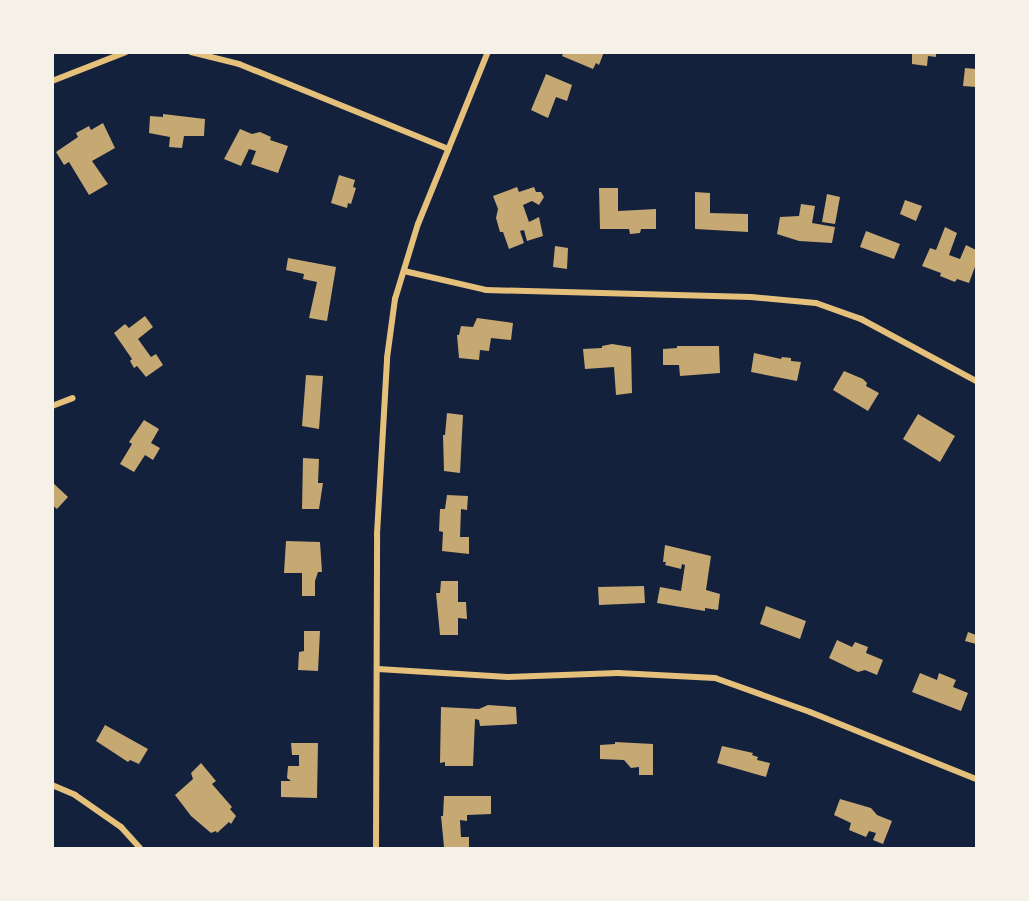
<!DOCTYPE html>
<style>
body{margin:0}
#map{position:relative;width:1029px;height:901px;overflow:hidden;background:#14213d;font-family:Signika,sans-serif}
div>[style]{position:absolute}
.building>*{inset:0;background:#c6a872}
.minor>*{height:6px;margin:-3px;padding:0 3px;transform-origin:3px;border-radius:3px;background:#e5c07b}
span{translate:-50% -50%;white-space:nowrap;text-align:center;line-height:1.15;-webkit-text-stroke:4.5px #f6f1e7;paint-order:stroke}
.frame{position:absolute;inset:0;border:54px solid #f6f1e7;pointer-events:none}
</style>
<div id="map">
<div class="building">
<div style="clip-path:polygon(564px 52px,604px 52px,599px 65px,596px 63px,593px 69px,562px 56px)"></div>
<div style="clip-path:polygon(912px 52px,936px 52px,936px 57px,928px 56px,927px 66px,912px 64px)"></div>
<div style="clip-path:polygon(965px 68px,976px 69px,976px 87px,963px 86px)"></div>
<div style="clip-path:polygon(546px 74px,572px 85px,567px 101px,556px 97px,548px 118px,531px 110px)"></div>
<div style="clip-path:polygon(163px 114px,205px 119px,204px 136px,184px 136px,182px 148px,169px 147px,170px 137px,149px 133px,150px 116px,163px 117px)"></div>
<div style="clip-path:polygon(103px 123px,115px 148px,92px 161px,108px 184px,89px 195px,69px 162px,64px 165px,56px 152px,78px 137px,76px 133px,89px 126px,91px 130px)"></div>
<div style="clip-path:polygon(240px 129px,252px 134px,260px 132px,271px 137px,270px 140px,288px 146px,278px 173px,251px 164px,256px 151px,249px 149px,241px 166px,224px 159px)"></div>
<div style="clip-path:polygon(339px 175px,355px 180px,353px 187px,356px 188px,351px 204px,348px 203px,347px 208px,331px 203px)"></div>
<div style="clip-path:polygon(517px 187px,519px 192px,534px 187px,536px 192px,541px 192px,544px 197px,539px 205px,532px 201px,523px 205px,529px 222px,539px 217px,543px 236px,527px 241px,524px 230px,520px 231px,524px 243px,509px 249px,503px 232px,500px 232px,496px 218px,498px 209px,493px 196px)"></div>
<div style="clip-path:polygon(599px 188px,618px 188px,618px 211px,656px 209px,656px 229px,641px 229px,640px 233px,630px 234px,629px 229px,600px 229px)"></div>
<div style="clip-path:polygon(695px 192px,710px 193px,710px 213px,748px 214px,748px 232px,695px 229px)"></div>
<div style="clip-path:polygon(827px 194px,840px 197px,835px 224px,822px 222px)"></div>
<div style="clip-path:polygon(905px 200px,922px 206px,916px 221px,900px 214px)"></div>
<div style="clip-path:polygon(801px 204px,815px 206px,812px 223px,835px 227px,832px 243px,799px 241px,777px 234px,780px 217px,799px 216px)"></div>
<div style="clip-path:polygon(945px 227px,957px 233px,949px 255px,960px 259px,966px 245px,976px 250px,976px 264px,969px 283px,957px 279px,955px 282px,940px 276px,941px 273px,922px 266px,930px 248px,936px 250px)"></div>
<div style="clip-path:polygon(866px 231px,900px 244px,894px 259px,860px 247px)"></div>
<div style="clip-path:polygon(555px 246px,568px 248px,567px 269px,553px 267px)"></div>
<div style="clip-path:polygon(288px 258px,336px 267px,327px 321px,309px 318px,317px 282px,303px 279px,304px 274px,286px 270px)"></div>
<div style="clip-path:polygon(145px 316px,153px 327px,138px 339px,151px 357px,156px 354px,163px 365px,146px 377px,137px 366px,134px 368px,130px 361px,132px 359px,114px 333px,125px 324px,129px 328px)"></div>
<div style="clip-path:polygon(477px 318px,513px 323px,511px 340px,491px 338px,489px 351px,480px 350px,479px 360px,459px 358px,457px 335px,459px 335px,461px 326px,473px 327px)"></div>
<div style="clip-path:polygon(612px 344px,631px 347px,632px 393px,616px 395px,614px 367px,585px 369px,583px 349px,602px 348px,602px 346px)"></div>
<div style="clip-path:polygon(677px 346px,719px 346px,720px 373px,680px 376px,679px 365px,663px 365px,663px 349px,677px 348px)"></div>
<div style="clip-path:polygon(754px 353px,781px 359px,782px 357px,791px 358px,791px 361px,801px 362px,797px 381px,751px 372px)"></div>
<div style="clip-path:polygon(844px 371px,863px 379px,867px 383px,866px 386px,879px 393px,868px 411px,833px 390px)"></div>
<div style="clip-path:polygon(306px 375px,323px 376px,319px 429px,302px 426px)"></div>
<div style="clip-path:polygon(447px 413px,463px 415px,460px 473px,444px 471px,443px 435px,445px 435px)"></div>
<div style="clip-path:polygon(918px 414px,955px 436px,940px 462px,903px 439px)"></div>
<div style="clip-path:polygon(144px 420px,159px 429px,151px 443px,160px 448px,153px 460px,145px 455px,134px 472px,120px 464px,132px 444px,129px 442px)"></div>
<div style="clip-path:polygon(303px 458px,319px 459px,318px 483px,323px 483px,319px 509px,302px 509px)"></div>
<div style="clip-path:polygon(52px 482px,68px 497px,57px 509px,52px 505px)"></div>
<div style="clip-path:polygon(447px 495px,468px 496px,467px 510px,461px 509px,460px 537px,469px 537px,469px 554px,442px 551px,443px 532px,439px 531px,440px 509px,445px 509px)"></div>
<div style="clip-path:polygon(286px 541px,320px 542px,322px 572px,318px 572px,315px 581px,315px 596px,302px 596px,302px 573px,284px 573px)"></div>
<div style="clip-path:polygon(665px 545px,711px 556px,706px 590px,720px 594px,718px 610px,705px 608px,705px 611px,657px 603px,660px 587px,681px 591px,685px 565px,682px 564px,681px 569px,665px 565px,666px 562px,663px 562px)"></div>
<div style="clip-path:polygon(441px 581px,458px 581px,458px 602px,466px 602px,467px 619px,458px 618px,458px 635px,440px 635px,436px 593px,440px 593px)"></div>
<div style="clip-path:polygon(644px 586px,645px 603px,599px 605px,598px 587px)"></div>
<div style="clip-path:polygon(766px 606px,806px 621px,800px 639px,760px 624px)"></div>
<div style="clip-path:polygon(304px 631px,320px 631px,318px 671px,298px 670px,299px 652px,304px 651px)"></div>
<div style="clip-path:polygon(968px 632px,976px 635px,976px 644px,965px 641px)"></div>
<div style="clip-path:polygon(837px 640px,852px 647px,855px 642px,868px 647px,866px 653px,883px 660px,877px 675px,865px 670px,858px 672px,829px 658px)"></div>
<div style="clip-path:polygon(920px 673px,937px 680px,939px 673px,956px 680px,953px 687px,968px 693px,961px 711px,912px 692px)"></div>
<div style="clip-path:polygon(488px 705px,516px 707px,517px 724px,480px 726px,479px 720px,475px 719px,473px 766px,445px 766px,445px 762px,440px 763px,441px 707px,479px 709px)"></div>
<div style="clip-path:polygon(105px 725px,148px 749px,139px 764px,130px 760px,128px 762px,96px 741px)"></div>
<div style="clip-path:polygon(615px 742px,653px 744px,653px 775px,639px 775px,639px 767px,631px 768px,624px 760px,600px 759px,600px 745px,615px 744px)"></div>
<div style="clip-path:polygon(291px 743px,318px 743px,317px 798px,281px 797px,281px 781px,291px 781px,287px 778px,288px 766px,299px 766px,299px 755px,292px 755px)"></div>
<div style="clip-path:polygon(722px 746px,753px 753px,752px 755px,758px 757px,757px 760px,770px 763px,766px 777px,717px 763px)"></div>
<div style="clip-path:polygon(201px 763px,216px 781px,212px 784px,232px 807px,230px 809px,236px 816px,231px 824px,229px 822px,217px 833px,216px 831px,211px 833px,191px 816px,175px 795px,193px 779px,191px 773px)"></div>
<div style="clip-path:polygon(444px 796px,491px 796px,491px 814px,467px 815px,467px 821px,460px 820px,461px 837px,469px 837px,469px 848px,444px 847px,441px 816px,443px 816px)"></div>
<div style="clip-path:polygon(840px 799px,871px 808px,877px 815px,892px 821px,883px 844px,873px 840px,876px 833px,869px 831px,866px 837px,849px 830px,851px 823px,834px 815px)"></div>
</div>
<div class="minor">
<div style="left:191px;top:52px;width:49px;rotate:14deg"></div>
<div style="left:239px;top:64px;width:226px;rotate:22.1deg"></div>
<div style="left:52px;top:81px;width:79px;rotate:-21.4deg"></div>
<div style="left:404px;top:271px;width:84px;rotate:13deg"></div>
<div style="left:486px;top:290px;width:265px;rotate:1.5deg"></div>
<div style="left:751px;top:297px;width:65px;rotate:5.3deg"></div>
<div style="left:816px;top:303px;width:48px;rotate:19.6deg"></div>
<div style="left:861px;top:319px;width:131px;rotate:28.3deg"></div>
<div style="left:52px;top:406px;width:22px;rotate:-21deg"></div>
<div style="left:378px;top:669px;width:130px;rotate:3.5deg"></div>
<div style="left:508px;top:677px;width:110px;rotate:-2.1deg"></div>
<div style="left:618px;top:673px;width:97px;rotate:3deg"></div>
<div style="left:715px;top:678px;width:101px;rotate:19.7deg"></div>
<div style="left:810px;top:712px;width:179px;rotate:22deg"></div>
<div style="left:52px;top:785px;width:25px;rotate:23deg"></div>
<div style="left:75px;top:795px;width:56px;rotate:34.8deg"></div>
<div style="left:121px;top:827px;width:28px;rotate:48deg"></div>
<div style="left:376px;top:848px;width:314px;rotate:-89.8deg"></div>
<div style="left:377px;top:534px;width:176px;rotate:-86.7deg"></div>
<div style="left:387px;top:358px;width:60px;rotate:-82.3deg"></div>
<div style="left:395px;top:299px;width:78px;rotate:-73deg"></div>
<div style="left:418px;top:224px;width:186px;rotate:-67.9deg"></div>
</div>
<div class="frame"></div>
</div>
